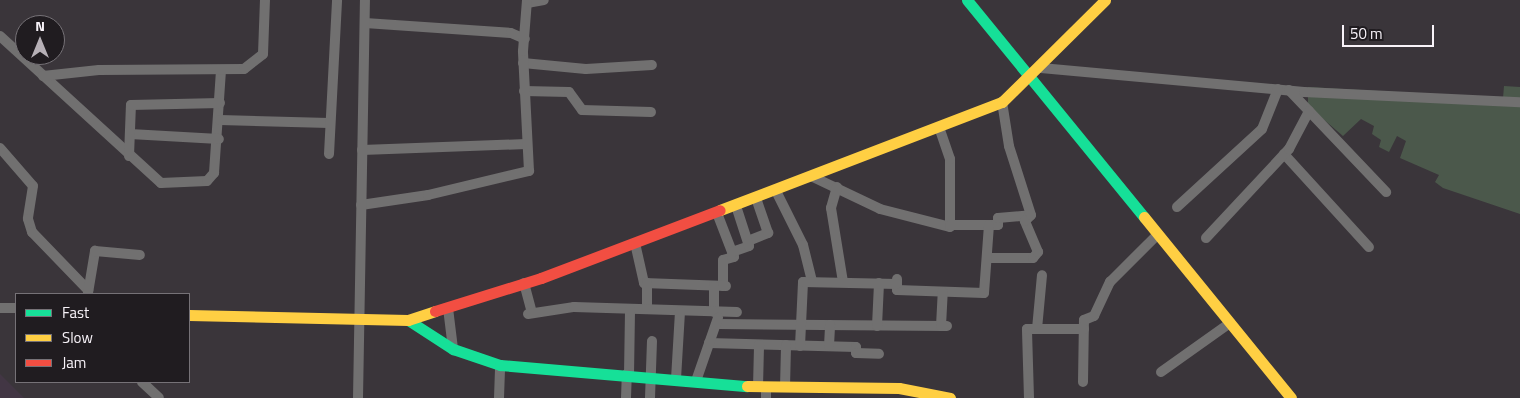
<!DOCTYPE html>
<style>
body{margin:0}
#map{position:relative;width:1520px;height:398px;overflow:hidden;background:#3a353a;font-family:"Titillium Web",sans-serif}
div>[style]{position:absolute}
.built>*{inset:0;background:#423644}
.green>*{inset:0;background:#4b584b}
.street>*{height:10px;margin:-5px;padding:0 5px;transform-origin:5px;border-radius:5px;background:#717070}
.fast>*{height:11px;margin:-5.5px;padding:0 5.5px;transform-origin:5.5px;border-radius:5.5px;background:#16e098}
.slow>*{height:11px;margin:-5.5px;padding:0 5.5px;transform-origin:5.5px;border-radius:5.5px;background:#ffcf43}
.jam>*{height:11px;margin:-5.5px;padding:0 5.5px;transform-origin:5.5px;border-radius:5.5px;background:#f24e42}
span{translate:-50% -50%;white-space:nowrap;text-align:center;line-height:1.15;-webkit-text-stroke:5px #201c20;paint-order:stroke}
.legend{position:absolute;left:15px;top:293px;width:175px;height:90px;box-sizing:border-box;background:#201c20;border:1px solid #767277;margin:0;padding:6px 9px;list-style:none;font-size:15px;color:#f8f3f9}
.legend li{display:flex;align-items:center;gap:10px;height:25px}
.legend b{width:25px;border:1px solid #767277}
.north{position:absolute;left:15px;top:15px;width:50px;height:50px;box-sizing:border-box;background:#201c20;border:1px solid #767277;border-radius:50%;rotate:0deg;font-size:14px;font-weight:700;line-height:20px;text-align:center;color:#f8f3f9}
.north::after{content:'';display:block;margin:auto;width:18px;height:22px;background:#b6b0b6;clip-path:polygon(50% 0,100% 100%,50% 72%,0 100%)}
.scale{position:absolute;left:1342px;top:25px;width:92px;height:22px;box-sizing:border-box;border:2px solid #f8f3f9;border-top:0;padding-left:6px;font-size:15px;line-height:18px;white-space:nowrap;color:#f8f3f9;-webkit-text-stroke:4px #201c20;paint-order:stroke}
</style>
<div id="map">
<div class="built">
<div style="clip-path:polygon(0 374px,24px 398px,0 398px)"></div>
</div>
<div class="green">
<div style="clip-path:polygon(1504px 86px,1520px 87px,1520px 214px,1443px 188px,1435px 182px,1439px 175px,1400px 158px,1406px 141px,1397px 136px,1389px 152px,1379px 147px,1381px 140px,1372px 134px,1374px 126px,1361px 119px,1343px 136px,1308px 106px,1308px 87px,1503px 98px)"></div>
</div>
<div class="street">
<div style="left:527px;top:3px;width:17px;rotate:-10deg"></div>
<div style="left:365px;top:23px;width:146px;rotate:3.9deg"></div>
<div style="left:511px;top:33px;width:15px;rotate:23deg"></div>
<div style="left:0;top:36px;width:218px;rotate:42.4deg"></div>
<div style="left:161px;top:183px;width:46px;rotate:-2.5deg"></div>
<div style="left:207px;top:181px;width:11px;rotate:-49deg"></div>
<div style="left:214px;top:173px;width:103px;rotate:-86.1deg"></div>
<div style="left:523px;top:63px;width:63px;rotate:5.4deg"></div>
<div style="left:586px;top:69px;width:66px;rotate:-3.5deg"></div>
<div style="left:1041px;top:68px;width:264px;rotate:5.2deg"></div>
<div style="left:1304px;top:92px;width:216px;rotate:2.7deg"></div>
<div style="left:43px;top:76px;width:56px;rotate:-6.1deg"></div>
<div style="left:99px;top:70px;width:145px;rotate:-0.4deg"></div>
<div style="left:244px;top:69px;width:24px;rotate:-38deg"></div>
<div style="left:263px;top:54px;width:54px;rotate:-87.9deg"></div>
<div style="left:1289px;top:90px;width:141px;rotate:46.4deg"></div>
<div style="left:524px;top:91px;width:45px;rotate:1.3deg"></div>
<div style="left:569px;top:92px;width:22px;rotate:54deg"></div>
<div style="left:582px;top:110px;width:69px;rotate:1.7deg"></div>
<div style="left:220px;top:120px;width:109px;rotate:1.6deg"></div>
<div style="left:130px;top:134px;width:89px;rotate:3.2deg"></div>
<div style="left:0;top:148px;width:50px;rotate:49deg"></div>
<div style="left:33px;top:186px;width:33px;rotate:99deg"></div>
<div style="left:28px;top:219px;width:14px;rotate:73deg"></div>
<div style="left:32px;top:232px;width:81px;rotate:46deg"></div>
<div style="left:362px;top:150px;width:164px;rotate:-2.1deg"></div>
<div style="left:329px;top:154px;width:154px;rotate:-87deg"></div>
<div style="left:1284px;top:154px;width:126px;rotate:47.6deg"></div>
<div style="left:129px;top:156px;width:51px;rotate:-87.8deg"></div>
<div style="left:131px;top:105px;width:89px;rotate:-1.3deg"></div>
<div style="left:813px;top:177px;width:74px;rotate:25.5deg"></div>
<div style="left:880px;top:209px;width:72px;rotate:14.4deg"></div>
<div style="left:950px;top:227px;width:68px;rotate:-90deg"></div>
<div style="left:950px;top:159px;width:34px;rotate:-109deg"></div>
<div style="left:837px;top:187px;width:22px;rotate:106deg"></div>
<div style="left:831px;top:208px;width:75px;rotate:80.8deg"></div>
<div style="left:776px;top:191px;width:60px;rotate:63.4deg"></div>
<div style="left:803px;top:245px;width:36px;rotate:76deg"></div>
<div style="left:361px;top:205px;width:68px;rotate:-8.5deg"></div>
<div style="left:428px;top:195px;width:104px;rotate:-13.4deg"></div>
<div style="left:529px;top:171px;width:120px;rotate:-92.9deg"></div>
<div style="left:523px;top:51px;width:51px;rotate:-85.5deg"></div>
<div style="left:1177px;top:207px;width:115px;rotate:-42.5deg"></div>
<div style="left:1262px;top:129px;width:43px;rotate:-68.2deg"></div>
<div style="left:717px;top:213px;width:47px;rotate:68.9deg"></div>
<div style="left:734px;top:257px;width:11px;rotate:165deg"></div>
<div style="left:723px;top:260px;width:26px;rotate:90deg"></div>
<div style="left:950px;top:225px;width:48px"></div>
<div style="left:998px;top:225px;width:7px;rotate:-90deg"></div>
<div style="left:998px;top:218px;width:33px;rotate:-5deg"></div>
<div style="left:1206px;top:238px;width:122px;rotate:-47deg"></div>
<div style="left:1289px;top:149px;width:43px;rotate:-62.2deg"></div>
<div style="left:748px;top:241px;width:22px;rotate:-22deg"></div>
<div style="left:768px;top:233px;width:36px;rotate:-109deg"></div>
<div style="left:635px;top:243px;width:41px;rotate:77.3deg"></div>
<div style="left:644px;top:283px;width:82px;rotate:2.1deg"></div>
<div style="left:732px;top:252px;width:18px;rotate:-19deg"></div>
<div style="left:749px;top:246px;width:42px;rotate:-108deg"></div>
<div style="left:989px;top:258px;width:44px"></div>
<div style="left:1033px;top:258px;width:8px;rotate:-50deg"></div>
<div style="left:1038px;top:252px;width:34px;rotate:-113deg"></div>
<div style="left:1025px;top:221px;width:8px;rotate:-45deg"></div>
<div style="left:1031px;top:215px;width:72px;rotate:-107.7deg"></div>
<div style="left:1009px;top:146px;width:45px;rotate:-99deg"></div>
<div style="left:897px;top:279px;width:11px;rotate:90deg"></div>
<div style="left:897px;top:290px;width:87px;rotate:2deg"></div>
<div style="left:984px;top:293px;width:68px;rotate:-85.8deg"></div>
<div style="left:524px;top:283px;width:31px;rotate:75deg"></div>
<div style="left:647px;top:283px;width:26px;rotate:90deg"></div>
<div style="left:88px;top:293px;width:43px;rotate:-80.5deg"></div>
<div style="left:95px;top:251px;width:45px;rotate:5.1deg"></div>
<div style="left:0;top:308px;width:16px"></div>
<div style="left:448px;top:308px;width:41px;rotate:83deg"></div>
<div style="left:714px;top:312px;width:26px;rotate:-90deg"></div>
<div style="left:528px;top:314px;width:47px;rotate:-8.7deg"></div>
<div style="left:574px;top:307px;width:163px;rotate:1.8deg"></div>
<div style="left:718px;top:324px;width:229px;rotate:0.5deg"></div>
<div style="left:877px;top:326px;width:43px;rotate:-87.3deg"></div>
<div style="left:941px;top:326px;width:34px;rotate:-87deg"></div>
<div style="left:1037px;top:329px;width:54px;rotate:-84.7deg"></div>
<div style="left:709px;top:343px;width:147px;rotate:1.6deg"></div>
<div style="left:856px;top:347px;width:6px;rotate:90deg"></div>
<div style="left:856px;top:353px;width:23px;rotate:2deg"></div>
<div style="left:800px;top:346px;width:64px;rotate:-87.3deg"></div>
<div style="left:803px;top:282px;width:94px;rotate:1.2deg"></div>
<div style="left:829px;top:346px;width:21px;rotate:-87deg"></div>
<div style="left:1161px;top:372px;width:85px;rotate:-35.4deg"></div>
<div style="left:629px;top:375px;width:66px;rotate:-89.1deg"></div>
<div style="left:676px;top:379px;width:68px;rotate:-86.6deg"></div>
<div style="left:696px;top:381px;width:67px;rotate:-70.8deg"></div>
<div style="left:142px;top:382px;width:23px;rotate:43deg"></div>
<div style="left:1083px;top:382px;width:62px;rotate:-89.1deg"></div>
<div style="left:1084px;top:320px;width:11px;rotate:-22deg"></div>
<div style="left:1094px;top:316px;width:38px;rotate:-65deg"></div>
<div style="left:1110px;top:282px;width:68px;rotate:-45deg"></div>
<div style="left:758px;top:387px;width:42px;rotate:-88.6deg"></div>
<div style="left:766px;top:387px;width:11px;rotate:90deg"></div>
<div style="left:785px;top:387px;width:42px;rotate:-88.6deg"></div>
<div style="left:358px;top:398px;width:398px;rotate:-89deg"></div>
<div style="left:499px;top:398px;width:33px;rotate:-88deg"></div>
<div style="left:626px;top:398px;width:24px;rotate:-88deg"></div>
<div style="left:650px;top:398px;width:57px;rotate:-88deg"></div>
<div style="left:1029px;top:398px;width:69px;rotate:-91.7deg"></div>
<div style="left:1027px;top:329px;width:57px"></div>
</div>
<div class="fast">
<div style="left:967px;top:0;width:280px;rotate:50.8deg"></div>
<div style="left:408px;top:320px;width:54px;rotate:32.8deg"></div>
<div style="left:453px;top:349px;width:50px;rotate:18.8deg"></div>
<div style="left:500px;top:365px;width:248px;rotate:4.9deg"></div>
</div>
<div class="slow">
<div style="left:720px;top:210px;width:302px;rotate:-21deg"></div>
<div style="left:1002px;top:102px;width:145px;rotate:-44.7deg"></div>
<div style="left:1144px;top:217px;width:233px;rotate:50.9deg"></div>
<div style="left:189px;top:315px;width:219px;rotate:1.3deg"></div>
<div style="left:408px;top:320px;width:28px;rotate:-18deg"></div>
<div style="left:747px;top:386px;width:152px;rotate:0.8deg"></div>
<div style="left:899px;top:388px;width:52px;rotate:11.1deg"></div>
</div>
<div class="jam">
<div style="left:435px;top:311px;width:111px;rotate:-17.3deg"></div>
<div style="left:541px;top:278px;width:191px;rotate:-20.8deg"></div>
</div>
<ul class="legend">
<li><b style="height:6px;background:#16e098"></b>Fast</li>
<li><b style="height:6px;background:#ffcf43"></b>Slow</li>
<li><b style="height:6px;background:#f24e42"></b>Jam</li>
</ul>
<div class="north">N</div>
<div class="scale">50 m</div>
</div>
